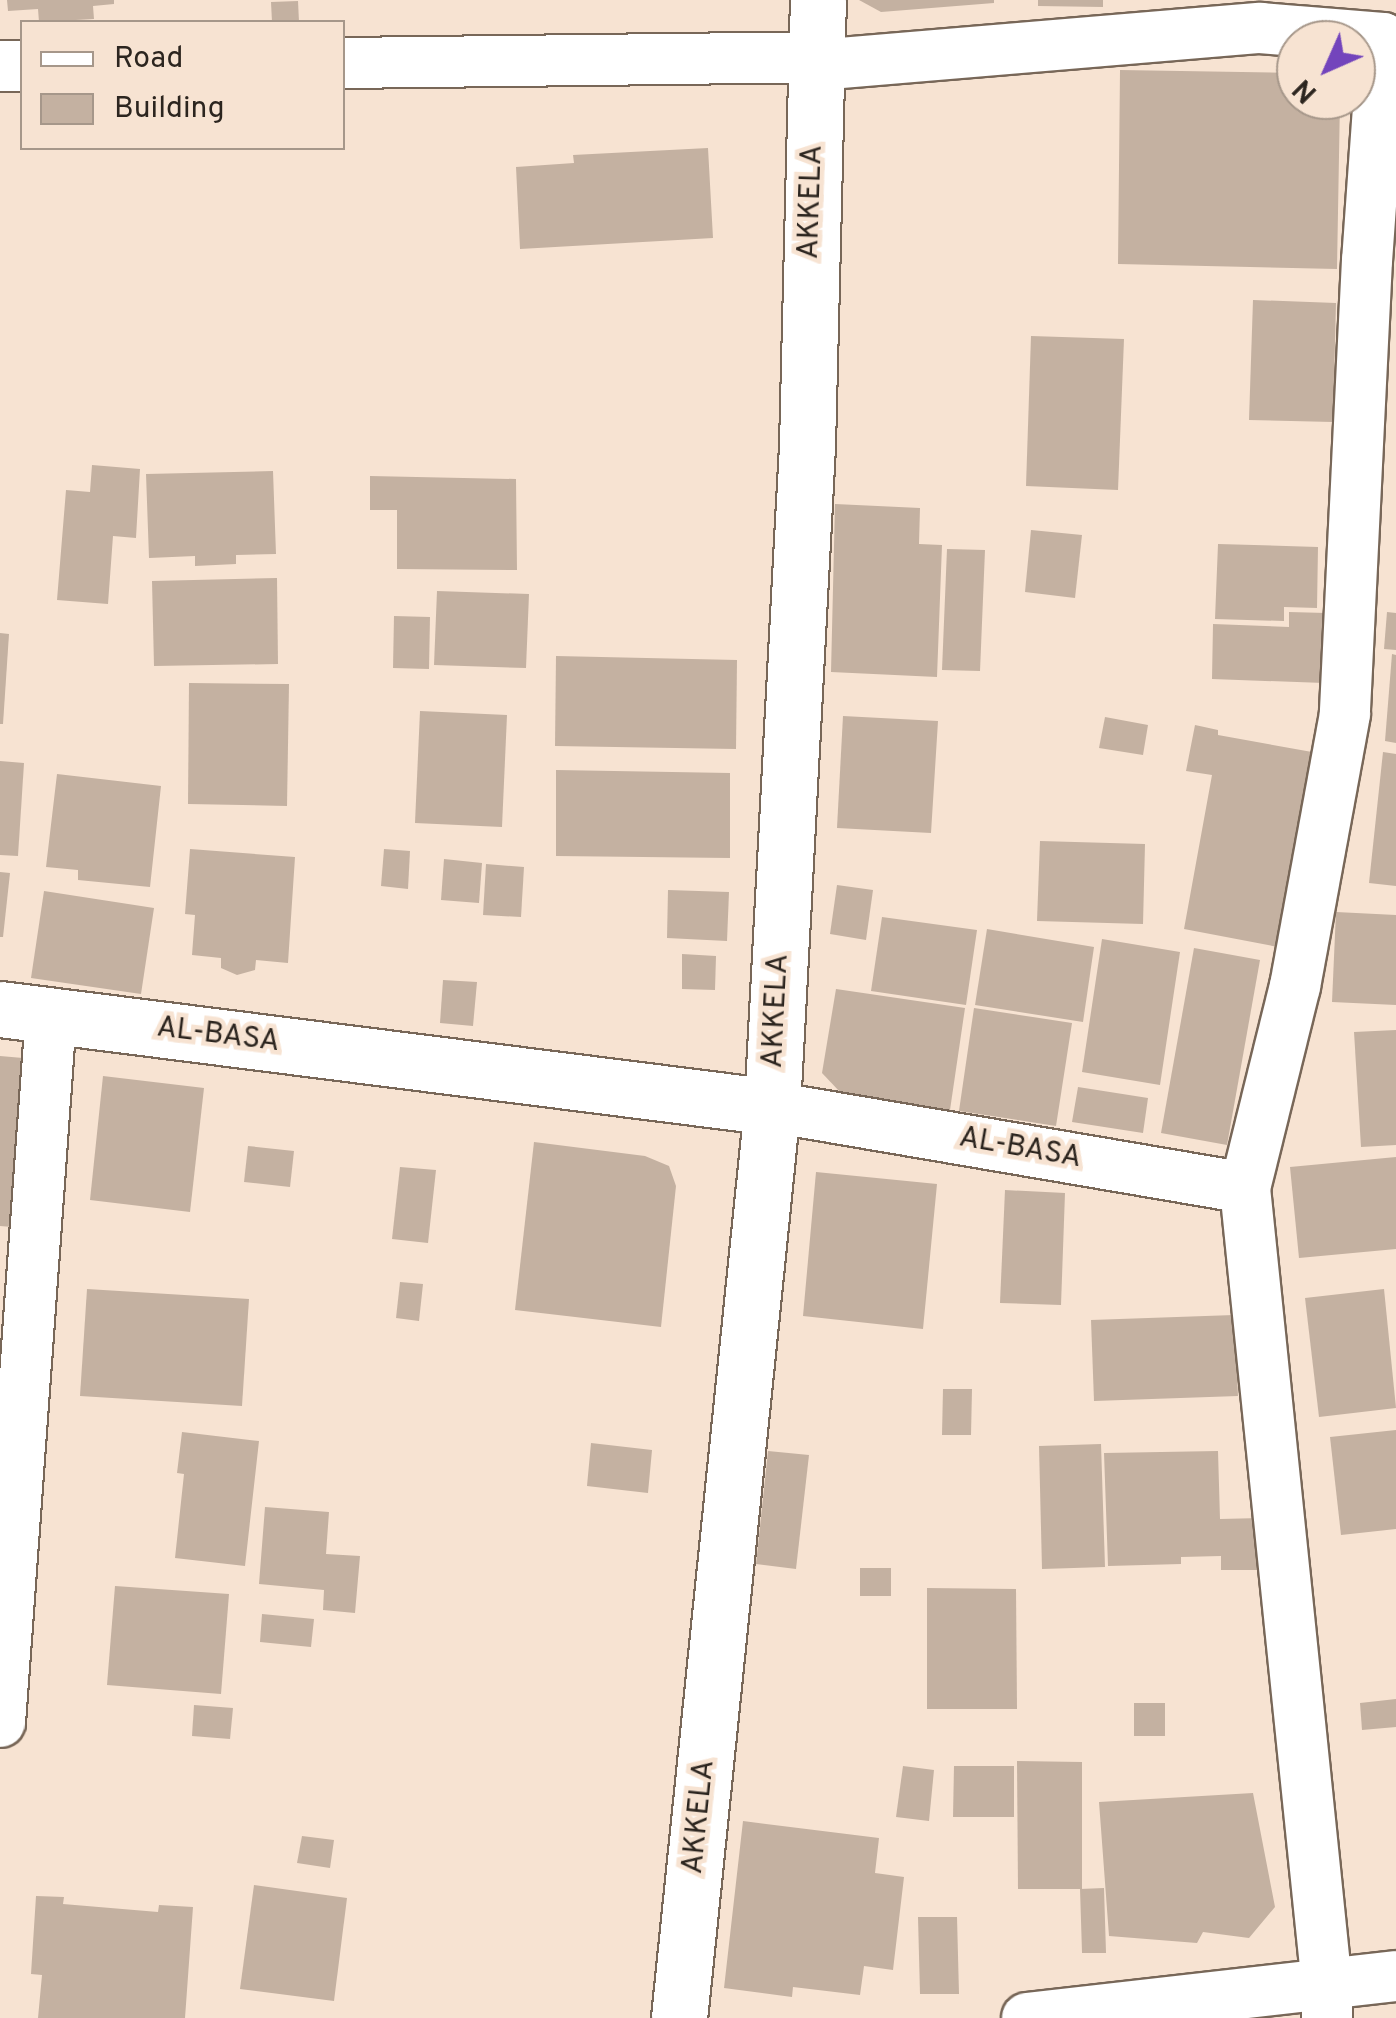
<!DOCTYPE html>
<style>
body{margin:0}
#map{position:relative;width:1396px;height:2018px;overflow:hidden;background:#f7e3d2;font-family:Overpass,sans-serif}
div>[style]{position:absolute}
.building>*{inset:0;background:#c4b1a1}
.roads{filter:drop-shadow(2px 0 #786758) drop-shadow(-2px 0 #786758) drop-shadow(0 2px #786758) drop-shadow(0 -2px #786758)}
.street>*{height:50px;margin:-25px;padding:0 25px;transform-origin:25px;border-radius:25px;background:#fff}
.secondary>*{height:55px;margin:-27.5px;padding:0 27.5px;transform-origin:27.5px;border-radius:27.5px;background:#fff}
span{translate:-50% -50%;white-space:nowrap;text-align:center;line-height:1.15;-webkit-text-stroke:9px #f7e3d2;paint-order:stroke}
.street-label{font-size:30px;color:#2c251f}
.legend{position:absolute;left:20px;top:20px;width:325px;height:130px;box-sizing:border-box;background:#f7e3d2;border:2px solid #a6978a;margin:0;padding:12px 18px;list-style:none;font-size:30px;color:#2c251f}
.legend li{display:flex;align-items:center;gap:20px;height:50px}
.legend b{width:50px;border:2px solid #a6978a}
.north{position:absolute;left:1276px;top:20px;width:100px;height:100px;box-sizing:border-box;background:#f7e3d2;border:2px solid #a6978a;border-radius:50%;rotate:225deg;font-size:28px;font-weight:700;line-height:40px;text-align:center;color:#2c251f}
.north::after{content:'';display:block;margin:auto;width:35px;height:45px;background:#7344bc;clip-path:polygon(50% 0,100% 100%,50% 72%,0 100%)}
</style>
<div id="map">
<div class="building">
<div style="clip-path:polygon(7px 0,114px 0,114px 4px,93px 6px,94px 19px,39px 22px,38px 9px,8px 11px)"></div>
<div style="clip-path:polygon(859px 0,994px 0,994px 3px,881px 12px)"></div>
<div style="clip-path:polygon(1038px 0,1103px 0,1103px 7px,1038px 6px)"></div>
<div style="clip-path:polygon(298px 1px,299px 22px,272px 22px,271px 2px)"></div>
<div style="clip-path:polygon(1120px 70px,1296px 73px,1296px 100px,1340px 100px,1337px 269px,1118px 264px)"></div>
<div style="clip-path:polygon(708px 148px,713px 238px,520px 249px,516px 167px,574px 163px,573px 155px)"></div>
<div style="clip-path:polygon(1253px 300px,1336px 303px,1333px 422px,1249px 420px)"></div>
<div style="clip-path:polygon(1031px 336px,1124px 339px,1118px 490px,1026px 486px)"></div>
<div style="clip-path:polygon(92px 465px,140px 469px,136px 538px,113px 536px,108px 604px,57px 600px,66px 490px,90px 492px)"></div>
<div style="clip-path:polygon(273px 471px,276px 554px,236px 555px,236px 564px,195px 566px,195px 556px,149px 558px,146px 474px)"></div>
<div style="clip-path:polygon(370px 476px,516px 479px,517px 570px,397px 569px,397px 510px,370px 510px)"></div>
<div style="clip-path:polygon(835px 504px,920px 508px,919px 544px,942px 545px,937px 677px,831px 672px)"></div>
<div style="clip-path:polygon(1031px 530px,1082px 535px,1075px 598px,1025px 592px)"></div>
<div style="clip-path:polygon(1218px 544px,1318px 547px,1317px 608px,1284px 607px,1284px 621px,1215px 619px)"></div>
<div style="clip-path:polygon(947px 549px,985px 550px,980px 671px,942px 670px)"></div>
<div style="clip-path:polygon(277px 578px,278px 664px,154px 666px,152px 581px)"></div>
<div style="clip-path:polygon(437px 591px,529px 594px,526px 668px,434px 665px)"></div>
<div style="clip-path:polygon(1289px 612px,1326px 613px,1324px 683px,1212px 679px,1213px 624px,1289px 627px)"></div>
<div style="clip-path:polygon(1387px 612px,1396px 613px,1396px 650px,1384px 649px)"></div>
<div style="clip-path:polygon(394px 616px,430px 617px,429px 669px,393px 668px)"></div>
<div style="clip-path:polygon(0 633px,9px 634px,3px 724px,0 724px)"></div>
<div style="clip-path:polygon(1392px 654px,1396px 655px,1396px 743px,1385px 741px)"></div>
<div style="clip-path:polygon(556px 656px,737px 660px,736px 749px,555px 746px)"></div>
<div style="clip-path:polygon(189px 683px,289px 684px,287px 806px,188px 804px)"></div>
<div style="clip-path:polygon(420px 711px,507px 715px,502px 827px,415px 823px)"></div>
<div style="clip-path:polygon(843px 716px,938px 721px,931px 833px,837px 828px)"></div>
<div style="clip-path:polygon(1105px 717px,1148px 725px,1143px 755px,1099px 748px)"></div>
<div style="clip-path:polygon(1195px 725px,1218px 730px,1218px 735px,1312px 752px,1278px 947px,1184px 929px,1212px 775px,1186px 771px)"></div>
<div style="clip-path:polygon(1383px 752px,1396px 754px,1396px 886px,1369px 883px)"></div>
<div style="clip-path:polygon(0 761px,24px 763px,18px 856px,0 855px)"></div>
<div style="clip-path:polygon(556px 770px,730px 773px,730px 858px,556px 856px)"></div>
<div style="clip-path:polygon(57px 774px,161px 786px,150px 887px,78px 880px,78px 870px,46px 867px)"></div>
<div style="clip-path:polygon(1040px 841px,1145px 844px,1143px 924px,1037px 921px)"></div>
<div style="clip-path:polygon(190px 849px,295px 857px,288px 963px,256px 960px,255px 970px,237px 975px,221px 968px,221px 958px,192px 955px,195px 915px,185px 914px)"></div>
<div style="clip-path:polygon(384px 849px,410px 851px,408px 889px,381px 886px)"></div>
<div style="clip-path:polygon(444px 859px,482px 863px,479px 903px,441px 900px)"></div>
<div style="clip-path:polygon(486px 864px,524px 867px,521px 917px,483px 915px)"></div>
<div style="clip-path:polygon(0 872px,10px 873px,3px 937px,0 937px)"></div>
<div style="clip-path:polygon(837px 885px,873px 890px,866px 940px,830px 934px)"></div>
<div style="clip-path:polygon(668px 890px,729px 892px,727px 941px,667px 938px)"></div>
<div style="clip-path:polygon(44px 891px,154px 908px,141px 994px,31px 978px)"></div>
<div style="clip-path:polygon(1336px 912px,1396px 915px,1396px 1005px,1332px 1002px)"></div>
<div style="clip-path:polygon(882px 917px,977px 930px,966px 1005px,871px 991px)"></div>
<div style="clip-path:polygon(987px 929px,1094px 947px,1083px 1022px,975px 1005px)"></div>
<div style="clip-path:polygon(1102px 939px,1180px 952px,1160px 1085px,1082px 1072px)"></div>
<div style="clip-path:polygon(1194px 948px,1260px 960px,1227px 1145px,1161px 1133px)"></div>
<div style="clip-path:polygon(682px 954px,716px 956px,715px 990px,682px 989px)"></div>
<div style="clip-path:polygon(443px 980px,477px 982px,473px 1026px,440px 1023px)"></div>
<div style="clip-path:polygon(836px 989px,965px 1008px,950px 1110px,840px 1092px,822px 1073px)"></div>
<div style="clip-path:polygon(974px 1008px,1072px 1023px,1056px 1126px,959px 1111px)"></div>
<div style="clip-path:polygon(1396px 1030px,1396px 1145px,1361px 1147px,1354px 1032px)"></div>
<div style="clip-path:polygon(0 1056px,23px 1058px,12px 1227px,0 1226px)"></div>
<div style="clip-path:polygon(103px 1076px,204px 1088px,190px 1212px,90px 1200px)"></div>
<div style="clip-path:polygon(1078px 1087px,1148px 1098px,1143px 1133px,1072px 1122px)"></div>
<div style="clip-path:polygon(534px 1142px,645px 1156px,669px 1166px,676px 1186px,661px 1327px,515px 1310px)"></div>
<div style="clip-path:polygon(248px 1146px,294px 1151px,290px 1187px,244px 1182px)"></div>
<div style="clip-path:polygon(1396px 1157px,1396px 1249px,1299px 1258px,1290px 1167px)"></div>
<div style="clip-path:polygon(400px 1167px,436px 1170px,428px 1243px,392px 1239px)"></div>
<div style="clip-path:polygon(816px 1172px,937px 1184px,923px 1329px,803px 1316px)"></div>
<div style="clip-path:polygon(1005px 1190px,1065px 1193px,1061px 1305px,1000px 1303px)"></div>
<div style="clip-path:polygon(400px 1282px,423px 1284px,419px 1321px,396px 1318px)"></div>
<div style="clip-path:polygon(87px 1289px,249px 1299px,242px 1406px,80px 1396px)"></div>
<div style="clip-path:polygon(1384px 1289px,1396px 1408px,1319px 1417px,1305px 1298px)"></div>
<div style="clip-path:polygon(1234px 1315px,1238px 1396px,1094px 1401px,1091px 1320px)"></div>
<div style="clip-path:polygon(943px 1389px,972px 1389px,971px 1435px,942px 1435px)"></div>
<div style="clip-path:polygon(1396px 1430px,1396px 1529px,1341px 1535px,1330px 1437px)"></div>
<div style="clip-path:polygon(182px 1432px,259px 1441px,245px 1566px,175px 1558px,184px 1474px,177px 1473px)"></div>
<div style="clip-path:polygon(591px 1443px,652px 1450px,648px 1493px,587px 1486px)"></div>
<div style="clip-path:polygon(1101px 1444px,1105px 1567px,1042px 1569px,1039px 1446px)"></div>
<div style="clip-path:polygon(768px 1451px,809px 1455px,796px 1569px,756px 1564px)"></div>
<div style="clip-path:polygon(1218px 1451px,1220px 1519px,1261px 1518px,1262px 1570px,1221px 1570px,1221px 1556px,1181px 1557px,1181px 1564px,1108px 1566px,1104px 1453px)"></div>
<div style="clip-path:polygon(265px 1507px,329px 1512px,326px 1554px,360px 1556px,355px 1613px,323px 1610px,324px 1590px,259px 1584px)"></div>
<div style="clip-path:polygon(860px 1568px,891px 1568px,891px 1596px,860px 1596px)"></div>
<div style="clip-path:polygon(115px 1586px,229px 1594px,221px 1694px,107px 1685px)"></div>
<div style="clip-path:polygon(927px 1588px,1016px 1589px,1017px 1709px,927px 1709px)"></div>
<div style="clip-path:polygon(262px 1614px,314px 1619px,311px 1647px,260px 1642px)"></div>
<div style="clip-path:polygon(1396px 1699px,1396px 1727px,1362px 1730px,1360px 1703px)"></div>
<div style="clip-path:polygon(1134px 1703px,1165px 1703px,1165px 1736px,1134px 1736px)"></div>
<div style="clip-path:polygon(194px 1705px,233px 1708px,230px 1739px,192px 1736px)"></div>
<div style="clip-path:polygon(1017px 1761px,1082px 1762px,1082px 1889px,1018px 1889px)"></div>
<div style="clip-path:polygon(903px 1766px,934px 1770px,929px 1821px,896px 1817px)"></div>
<div style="clip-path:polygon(954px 1766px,1014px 1766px,1014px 1817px,953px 1817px)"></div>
<div style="clip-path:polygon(1253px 1793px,1275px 1907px,1249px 1938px,1203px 1932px,1197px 1943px,1109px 1936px,1099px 1802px)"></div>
<div style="clip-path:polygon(743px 1821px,879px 1838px,875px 1873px,904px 1877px,893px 1970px,864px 1966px,860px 1995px,793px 1987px,792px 1997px,724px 1988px)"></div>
<div style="clip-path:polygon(302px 1836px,334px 1840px,330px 1868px,297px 1863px)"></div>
<div style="clip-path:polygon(254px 1885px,347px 1898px,334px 2001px,240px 1989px)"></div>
<div style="clip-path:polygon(1104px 1888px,1106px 1953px,1082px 1953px,1080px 1889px)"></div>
<div style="clip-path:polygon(36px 1896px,64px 1897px,63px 1904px,158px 1912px,159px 1905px,193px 1907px,185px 2018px,38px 2018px,42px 1975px,31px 1974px)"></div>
<div style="clip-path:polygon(918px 1917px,957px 1917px,959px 1994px,920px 1994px)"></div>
</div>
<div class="roads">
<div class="street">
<div style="left:342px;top:63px;width:475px;rotate:-0.7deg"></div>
<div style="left:817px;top:65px;width:445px;rotate:-4.8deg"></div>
<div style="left:1260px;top:28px;width:123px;rotate:4.6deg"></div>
<div style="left:1383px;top:38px;width:223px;rotate:94.1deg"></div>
<div style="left:1367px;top:260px;width:455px;rotate:92.8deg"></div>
<div style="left:1345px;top:714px;width:277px;rotate:100.4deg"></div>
<div style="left:1295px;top:986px;width:208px;rotate:103.9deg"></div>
<div style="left:0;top:66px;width:22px"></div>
<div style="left:772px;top:1107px;width:480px;rotate:9.7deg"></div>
<div style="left:1245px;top:1188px;width:801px;rotate:84.13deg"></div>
<div style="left:1327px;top:1985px;width:33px;rotate:90deg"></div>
<div style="left:0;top:1722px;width:709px;rotate:-85.87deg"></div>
<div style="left:1027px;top:2018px;width:371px;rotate:-6.5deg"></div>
</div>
<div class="secondary">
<div style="left:0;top:1009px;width:778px;rotate:7.23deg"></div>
<div style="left:679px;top:2018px;width:916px;rotate:-84.17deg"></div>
<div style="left:772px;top:1107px;width:662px;rotate:-86.97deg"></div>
<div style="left:807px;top:446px;width:446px;rotate:-88.6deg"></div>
</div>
</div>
<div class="street-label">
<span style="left:812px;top:202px;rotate:-88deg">AKKELA</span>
<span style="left:777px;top:1011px;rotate:-87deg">AKKELA</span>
<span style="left:218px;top:1036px;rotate:7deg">AL-BASA</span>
<span style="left:1020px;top:1149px;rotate:10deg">AL-BASA</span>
<span style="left:700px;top:1817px;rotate:-84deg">AKKELA</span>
</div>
<ul class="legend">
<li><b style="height:12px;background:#fff"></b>Road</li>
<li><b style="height:28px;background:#c4b1a1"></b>Building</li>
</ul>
<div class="north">N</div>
</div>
